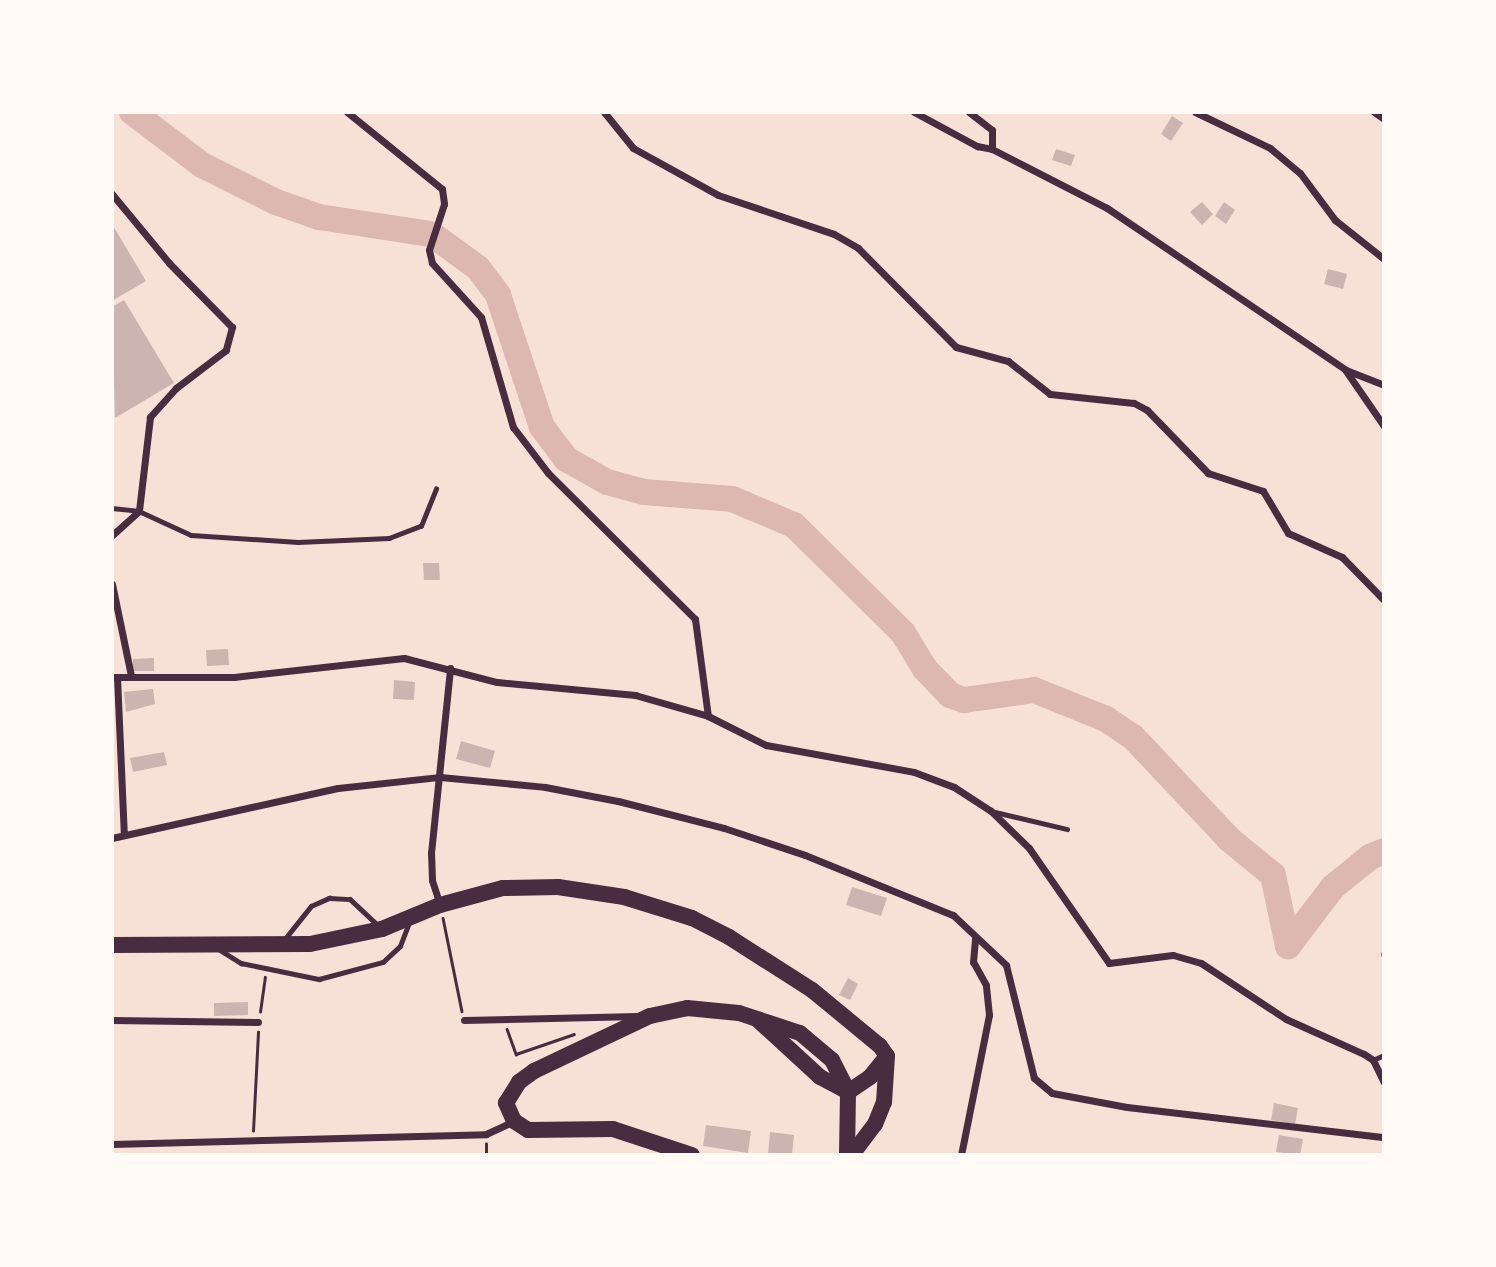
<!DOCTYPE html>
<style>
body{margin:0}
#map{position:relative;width:1496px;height:1267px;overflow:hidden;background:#f7e1d7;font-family:"Zilla Slab",serif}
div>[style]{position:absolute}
.river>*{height:26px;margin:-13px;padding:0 13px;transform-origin:13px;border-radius:13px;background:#dcb8b0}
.building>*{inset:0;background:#ccb4b1}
.path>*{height:2.5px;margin:-1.25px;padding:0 1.25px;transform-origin:1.25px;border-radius:1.25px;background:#4a2c40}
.service>*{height:4.5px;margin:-2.25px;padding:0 2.25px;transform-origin:2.25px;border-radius:2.25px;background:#4a2c40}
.minor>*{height:7px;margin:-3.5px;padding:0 3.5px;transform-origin:3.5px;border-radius:3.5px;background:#4a2c40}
.trunk>*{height:16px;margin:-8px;padding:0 8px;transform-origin:8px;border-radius:8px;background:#4a2c40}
span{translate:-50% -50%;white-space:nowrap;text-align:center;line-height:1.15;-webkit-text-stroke:5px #fffaf5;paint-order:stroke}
.frame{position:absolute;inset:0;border:114px solid #fffaf5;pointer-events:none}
</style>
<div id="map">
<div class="river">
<div style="left:132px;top:112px;width:88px;rotate:37.1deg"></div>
<div style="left:202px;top:165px;width:83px;rotate:26.6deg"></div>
<div style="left:276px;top:202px;width:46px;rotate:19.2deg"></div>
<div style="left:319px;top:217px;width:112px;rotate:8.7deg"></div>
<div style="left:434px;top:236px;width:54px;rotate:36deg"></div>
<div style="left:478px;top:268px;width:34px;rotate:53deg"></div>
<div style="left:498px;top:295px;width:139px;rotate:71.6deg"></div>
<div style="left:542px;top:427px;width:40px;rotate:53deg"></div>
<div style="left:566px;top:459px;width:47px;rotate:29.3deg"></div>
<div style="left:607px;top:482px;width:38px;rotate:15deg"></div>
<div style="left:644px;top:492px;width:88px;rotate:4.5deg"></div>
<div style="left:732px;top:499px;width:67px;rotate:22.8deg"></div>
<div style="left:794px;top:525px;width:153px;rotate:44.7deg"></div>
<div style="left:903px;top:633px;width:42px;rotate:58.6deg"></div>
<div style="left:925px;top:669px;width:36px;rotate:46deg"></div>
<div style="left:950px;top:695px;width:15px;rotate:20deg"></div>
<div style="left:964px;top:700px;width:71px;rotate:-8.1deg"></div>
<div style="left:1034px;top:690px;width:78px;rotate:21.9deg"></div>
<div style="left:1106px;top:719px;width:32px;rotate:34deg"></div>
<div style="left:1133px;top:737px;width:140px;rotate:46.7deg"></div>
<div style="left:1229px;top:839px;width:57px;rotate:39.3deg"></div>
<div style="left:1273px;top:875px;width:73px;rotate:78.1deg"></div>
<div style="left:1288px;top:946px;width:74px;rotate:-52.7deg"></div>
<div style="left:1333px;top:887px;width:48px;rotate:-39deg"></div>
<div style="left:1370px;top:857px;width:15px;rotate:-23deg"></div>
</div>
<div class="building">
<div style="clip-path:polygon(1172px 116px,1183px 123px,1171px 141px,1161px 134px)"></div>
<div style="clip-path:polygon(1056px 149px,1075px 155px,1071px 166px,1052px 160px)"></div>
<div style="clip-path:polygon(1202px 202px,1213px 214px,1202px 225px,1190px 212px)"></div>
<div style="clip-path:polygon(1224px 202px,1235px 210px,1226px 224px,1215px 216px)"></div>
<div style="clip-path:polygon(112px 224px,146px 281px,112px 301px)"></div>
<div style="clip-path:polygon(1328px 269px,1347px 274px,1343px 289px,1324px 284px)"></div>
<div style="clip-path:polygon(124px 300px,174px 383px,115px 418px,112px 307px)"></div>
<div style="clip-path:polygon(423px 563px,439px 563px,440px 580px,424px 580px)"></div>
<div style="clip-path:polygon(228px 649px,229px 665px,207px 666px,206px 650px)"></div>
<div style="clip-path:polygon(154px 658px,154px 671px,133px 671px,133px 659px)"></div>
<div style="clip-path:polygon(394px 680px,415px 682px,414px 700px,393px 699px)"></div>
<div style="clip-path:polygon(153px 689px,155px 704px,126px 712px,124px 692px)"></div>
<div style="clip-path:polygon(461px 741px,495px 751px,490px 768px,456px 759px)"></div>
<div style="clip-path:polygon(164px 752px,167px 765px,133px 772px,130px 758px)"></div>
<div style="clip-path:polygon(852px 887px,887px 898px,881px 916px,846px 905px)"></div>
<div style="clip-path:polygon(848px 978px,858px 984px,850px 1000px,839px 995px)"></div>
<div style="clip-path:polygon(248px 1002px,248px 1015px,214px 1016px,214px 1003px)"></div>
<div style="clip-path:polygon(1274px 1103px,1298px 1108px,1295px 1124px,1271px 1120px)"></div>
<div style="clip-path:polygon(706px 1125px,751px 1131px,748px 1153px,703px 1146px)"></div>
<div style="clip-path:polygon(770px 1132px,794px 1135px,792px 1155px,768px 1155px)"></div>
<div style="clip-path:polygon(1279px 1135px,1303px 1139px,1300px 1155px,1276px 1152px)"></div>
</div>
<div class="path">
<div style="left:443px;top:918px;width:95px;rotate:78.5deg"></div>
<div style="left:260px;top:1012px;width:35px;rotate:-82deg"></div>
<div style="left:507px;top:1029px;width:27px;rotate:70deg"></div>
<div style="left:516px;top:1054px;width:61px;rotate:-19deg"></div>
<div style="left:253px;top:1131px;width:99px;rotate:-87.1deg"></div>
<div style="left:486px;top:1155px;width:11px;rotate:-90deg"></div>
</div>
<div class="service">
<div style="left:112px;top:508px;width:27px;rotate:6deg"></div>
<div style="left:139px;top:511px;width:57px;rotate:24.8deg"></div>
<div style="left:191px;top:535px;width:107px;rotate:3.7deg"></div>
<div style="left:298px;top:542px;width:91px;rotate:-2.5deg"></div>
<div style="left:389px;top:538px;width:34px;rotate:-21deg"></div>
<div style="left:421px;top:526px;width:40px;rotate:-68deg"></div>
<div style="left:995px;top:812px;width:74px;rotate:13.3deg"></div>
<div style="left:284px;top:940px;width:43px;rotate:-51.5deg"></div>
<div style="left:311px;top:906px;width:20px;rotate:-24deg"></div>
<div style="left:329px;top:898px;width:21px;rotate:3deg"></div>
<div style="left:350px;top:899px;width:40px;rotate:43deg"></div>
<div style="left:220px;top:950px;width:25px;rotate:32deg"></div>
<div style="left:241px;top:963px;width:80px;rotate:11.6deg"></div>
<div style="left:319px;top:979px;width:66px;rotate:-14.9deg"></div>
<div style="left:383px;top:962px;width:23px;rotate:-43deg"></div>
<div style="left:400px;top:946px;width:25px;rotate:-69deg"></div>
<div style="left:1384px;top:953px;width:2px;rotate:90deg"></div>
<div style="left:1373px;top:1060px;width:12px;rotate:-24deg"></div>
</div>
<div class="minor">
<div style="left:347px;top:112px;width:122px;rotate:39deg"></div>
<div style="left:442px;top:189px;width:15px;rotate:82deg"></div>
<div style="left:444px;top:204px;width:48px;rotate:108.1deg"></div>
<div style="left:429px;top:250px;width:13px;rotate:77deg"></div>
<div style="left:432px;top:263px;width:73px;rotate:47.8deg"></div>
<div style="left:481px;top:317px;width:115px;rotate:73.8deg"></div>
<div style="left:513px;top:427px;width:58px;rotate:52.7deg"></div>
<div style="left:548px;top:473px;width:207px;rotate:44.8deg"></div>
<div style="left:695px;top:619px;width:98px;rotate:82.4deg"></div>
<div style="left:604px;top:112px;width:46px;rotate:51.1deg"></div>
<div style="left:633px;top:148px;width:97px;rotate:28.9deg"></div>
<div style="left:718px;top:195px;width:122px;rotate:18.6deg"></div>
<div style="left:834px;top:234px;width:28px;rotate:30deg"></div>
<div style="left:858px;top:248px;width:139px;rotate:45.3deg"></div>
<div style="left:956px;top:347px;width:54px;rotate:15.1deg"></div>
<div style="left:1008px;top:361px;width:53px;rotate:38.2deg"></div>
<div style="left:1050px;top:394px;width:84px;rotate:6.1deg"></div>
<div style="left:1134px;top:403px;width:15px;rotate:28deg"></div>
<div style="left:1147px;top:410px;width:88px;rotate:45.9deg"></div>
<div style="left:1208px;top:473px;width:58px;rotate:18.1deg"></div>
<div style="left:1263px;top:491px;width:49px;rotate:59.2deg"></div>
<div style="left:1288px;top:533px;width:59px;rotate:24deg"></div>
<div style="left:1342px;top:557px;width:60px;rotate:45.7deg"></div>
<div style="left:914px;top:112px;width:72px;rotate:28.4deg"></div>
<div style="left:977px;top:146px;width:15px;rotate:11deg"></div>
<div style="left:992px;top:149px;width:19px;rotate:-90deg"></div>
<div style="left:992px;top:130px;width:29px;rotate:-142deg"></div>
<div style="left:1195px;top:112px;width:83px;rotate:25.6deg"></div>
<div style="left:1270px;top:148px;width:39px;rotate:40deg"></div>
<div style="left:1300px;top:173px;width:59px;rotate:53.3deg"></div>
<div style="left:1335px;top:220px;width:63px;rotate:38.5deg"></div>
<div style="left:1374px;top:112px;width:12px;rotate:35deg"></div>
<div style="left:992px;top:149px;width:129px;rotate:27.2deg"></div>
<div style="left:1107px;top:208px;width:289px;rotate:34.1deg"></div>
<div style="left:1346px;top:370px;width:41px;rotate:21.5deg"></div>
<div style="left:112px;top:194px;width:89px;rotate:50.4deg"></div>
<div style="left:169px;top:263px;width:90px;rotate:45.5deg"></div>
<div style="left:232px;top:327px;width:24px;rotate:105deg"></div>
<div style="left:226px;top:350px;width:63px;rotate:142.8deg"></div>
<div style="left:176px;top:388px;width:39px;rotate:132deg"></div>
<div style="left:150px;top:417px;width:95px;rotate:96.7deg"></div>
<div style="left:139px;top:511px;width:36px;rotate:138deg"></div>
<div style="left:1346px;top:371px;width:67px;rotate:55.4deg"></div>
<div style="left:112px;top:584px;width:94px;rotate:78.3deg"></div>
<div style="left:112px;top:677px;width:122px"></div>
<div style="left:234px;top:677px;width:171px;rotate:-6.4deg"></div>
<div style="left:404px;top:658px;width:96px;rotate:14.5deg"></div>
<div style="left:497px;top:682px;width:139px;rotate:5.4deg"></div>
<div style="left:635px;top:695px;width:76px;rotate:16deg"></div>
<div style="left:708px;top:716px;width:65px;rotate:26.6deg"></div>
<div style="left:766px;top:745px;width:150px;rotate:10.3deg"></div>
<div style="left:914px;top:772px;width:43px;rotate:20.6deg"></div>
<div style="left:954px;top:787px;width:44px;rotate:33deg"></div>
<div style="left:991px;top:811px;width:53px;rotate:44.2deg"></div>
<div style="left:1029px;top:848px;width:140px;rotate:55.2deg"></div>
<div style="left:1109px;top:963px;width:64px;rotate:-7.1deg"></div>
<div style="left:1173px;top:955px;width:29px;rotate:16deg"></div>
<div style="left:1201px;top:963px;width:102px;rotate:33.4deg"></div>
<div style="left:1286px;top:1019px;width:85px;rotate:24.2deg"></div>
<div style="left:1364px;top:1054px;width:11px;rotate:34deg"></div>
<div style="left:1373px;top:1060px;width:25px;rotate:64deg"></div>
<div style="left:117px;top:677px;width:158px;rotate:87.5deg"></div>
<div style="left:112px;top:838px;width:231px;rotate:-12.5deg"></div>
<div style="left:338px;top:788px;width:103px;rotate:-6.2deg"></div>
<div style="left:440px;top:777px;width:105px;rotate:5.4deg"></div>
<div style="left:545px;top:787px;width:74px;rotate:10.9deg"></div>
<div style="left:618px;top:801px;width:109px;rotate:14.3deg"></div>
<div style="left:724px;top:828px;width:85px;rotate:18.4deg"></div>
<div style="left:805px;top:855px;width:160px;rotate:22.1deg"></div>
<div style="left:953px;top:915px;width:73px;rotate:43.3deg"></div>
<div style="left:1006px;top:965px;width:116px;rotate:76.1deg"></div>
<div style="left:1034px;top:1078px;width:23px;rotate:40deg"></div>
<div style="left:1052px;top:1093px;width:76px;rotate:10.6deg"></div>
<div style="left:1127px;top:1107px;width:259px;rotate:6.7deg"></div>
<div style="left:440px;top:905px;width:26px;rotate:-108deg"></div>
<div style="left:432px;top:880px;width:27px;rotate:-92deg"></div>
<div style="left:431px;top:853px;width:186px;rotate:-84.1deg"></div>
<div style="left:112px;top:1020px;width:146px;rotate:0.8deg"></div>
<div style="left:464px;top:1020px;width:174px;rotate:-1.3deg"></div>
<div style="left:112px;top:1144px;width:374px;rotate:-1.5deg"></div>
<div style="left:486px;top:1134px;width:31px;rotate:-25deg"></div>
<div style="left:961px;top:1155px;width:143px;rotate:-78.7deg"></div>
<div style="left:989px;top:1015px;width:30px;rotate:-96deg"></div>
<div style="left:986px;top:985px;width:26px;rotate:-119deg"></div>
<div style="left:973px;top:962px;width:23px;rotate:-85deg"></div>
</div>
<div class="trunk">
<div style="left:112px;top:945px;width:198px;rotate:-0.3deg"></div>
<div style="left:310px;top:944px;width:74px;rotate:-11.8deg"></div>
<div style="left:382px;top:929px;width:63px;rotate:-22.5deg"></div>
<div style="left:440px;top:905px;width:65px;rotate:-15.1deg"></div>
<div style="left:503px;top:888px;width:55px;rotate:-1deg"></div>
<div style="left:558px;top:887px;width:67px;rotate:8.6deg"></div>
<div style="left:624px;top:897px;width:71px;rotate:17.2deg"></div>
<div style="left:692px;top:918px;width:42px;rotate:27.2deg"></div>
<div style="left:729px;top:937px;width:98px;rotate:32.6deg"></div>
<div style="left:812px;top:990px;width:88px;rotate:39.5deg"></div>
<div style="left:880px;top:1046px;width:12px;rotate:55deg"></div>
<div style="left:887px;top:1056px;width:46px;rotate:93.7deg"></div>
<div style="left:884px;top:1102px;width:24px;rotate:112deg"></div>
<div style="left:875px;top:1124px;width:39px;rotate:127deg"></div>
<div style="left:758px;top:1020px;width:84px;rotate:42.6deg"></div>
<div style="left:820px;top:1077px;width:32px;rotate:28deg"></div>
<div style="left:848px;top:1092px;width:27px;rotate:-34deg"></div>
<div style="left:870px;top:1077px;width:27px;rotate:-51deg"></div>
<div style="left:692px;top:1155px;width:83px;rotate:-161.8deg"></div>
<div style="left:613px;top:1129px;width:85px;rotate:179.3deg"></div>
<div style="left:528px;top:1130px;width:17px;rotate:-147deg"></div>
<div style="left:514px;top:1121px;width:20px;rotate:-114deg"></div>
<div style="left:506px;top:1103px;width:25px;rotate:-58deg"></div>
<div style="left:519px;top:1082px;width:19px;rotate:-36deg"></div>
<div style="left:534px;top:1071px;width:128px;rotate:-25.4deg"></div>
<div style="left:650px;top:1016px;width:38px;rotate:-12deg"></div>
<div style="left:687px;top:1008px;width:52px;rotate:5.5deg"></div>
<div style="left:739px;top:1013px;width:64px;rotate:18.2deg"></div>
<div style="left:800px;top:1033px;width:42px;rotate:40.2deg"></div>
<div style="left:832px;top:1060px;width:36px;rotate:63deg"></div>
<div style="left:848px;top:1092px;width:63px;rotate:90.9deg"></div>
</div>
<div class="frame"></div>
</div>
